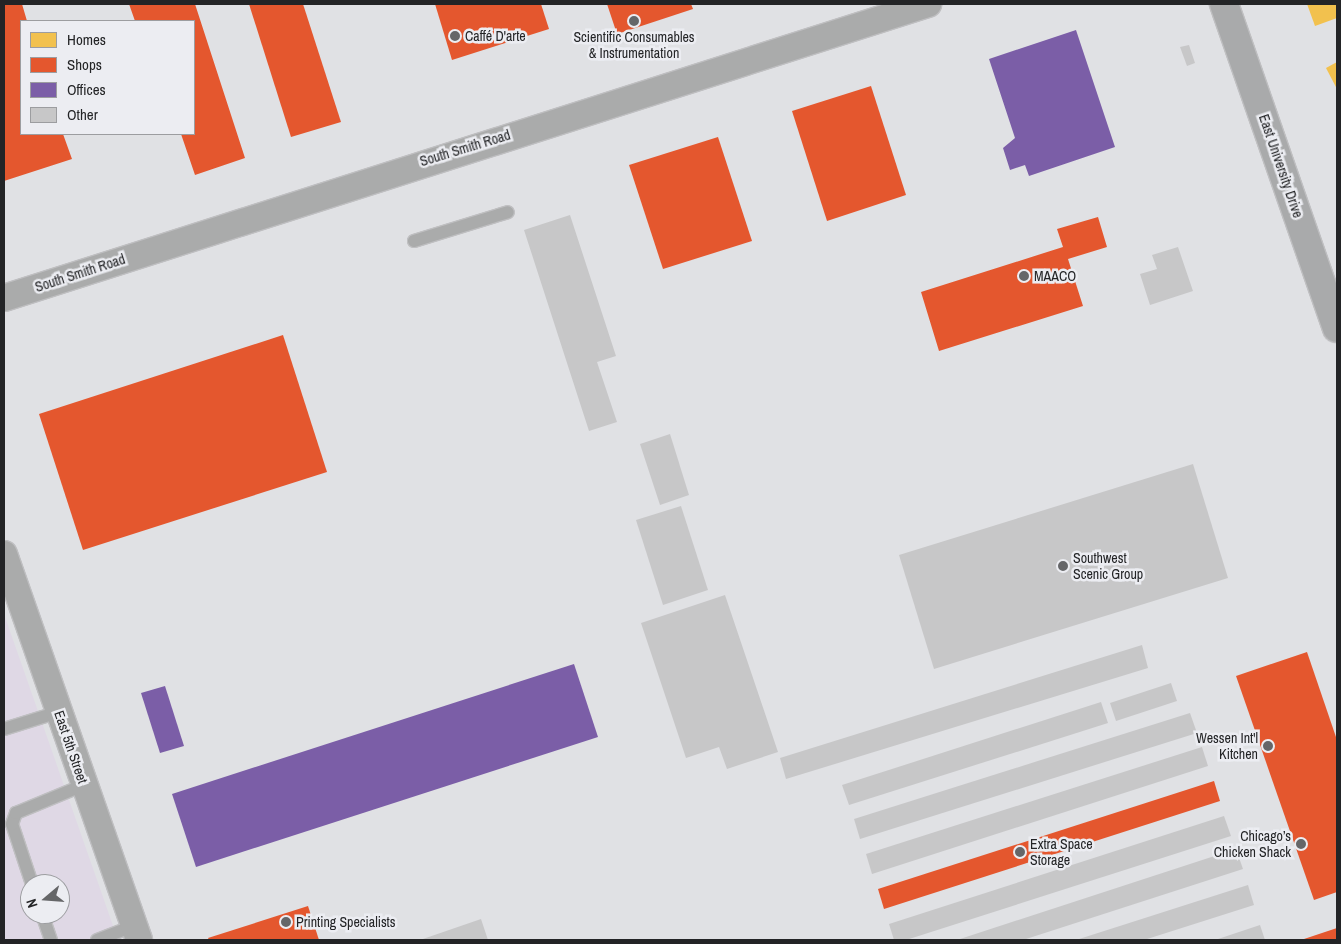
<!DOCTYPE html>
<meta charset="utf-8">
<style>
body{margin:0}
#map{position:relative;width:1341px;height:944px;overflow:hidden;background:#e0e1e4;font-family:"Archivo Narrow",sans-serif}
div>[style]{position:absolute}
.industrial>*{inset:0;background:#dfd8e5}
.homes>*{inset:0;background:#f2c14e}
.shops>*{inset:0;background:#e4572e}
.offices>*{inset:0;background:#7b5ea7}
.building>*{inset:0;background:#c7c7c8}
.roads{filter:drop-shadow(1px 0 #bfbfc1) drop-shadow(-1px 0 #bfbfc1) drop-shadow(0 1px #bfbfc1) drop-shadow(0 -1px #bfbfc1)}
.service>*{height:12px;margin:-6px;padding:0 6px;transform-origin:6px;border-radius:6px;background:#aaabab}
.minor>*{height:26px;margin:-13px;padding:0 13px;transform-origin:13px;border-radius:13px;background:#aaabab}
.secondary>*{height:28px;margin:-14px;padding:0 14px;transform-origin:14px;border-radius:14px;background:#a9aaab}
.dots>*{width:14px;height:14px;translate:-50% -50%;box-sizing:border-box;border:2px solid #ecedf2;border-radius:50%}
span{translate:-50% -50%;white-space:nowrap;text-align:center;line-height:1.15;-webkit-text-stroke:5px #ecedf2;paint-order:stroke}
.poi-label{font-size:14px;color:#232426}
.left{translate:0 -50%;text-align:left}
.right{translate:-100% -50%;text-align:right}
.street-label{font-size:14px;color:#232426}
.frame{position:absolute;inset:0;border:5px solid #232426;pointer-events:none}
.legend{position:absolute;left:20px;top:20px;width:175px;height:115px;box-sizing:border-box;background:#ecedf2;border:1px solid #9c9da0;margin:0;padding:6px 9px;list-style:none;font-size:15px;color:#232426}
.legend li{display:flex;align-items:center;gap:10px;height:25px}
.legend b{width:25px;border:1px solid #9c9da0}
.north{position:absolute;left:20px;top:874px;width:50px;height:50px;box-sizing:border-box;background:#ecedf2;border:1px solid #9c9da0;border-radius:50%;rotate:252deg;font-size:14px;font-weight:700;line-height:20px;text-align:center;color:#232426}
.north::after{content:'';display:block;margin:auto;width:18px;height:22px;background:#656668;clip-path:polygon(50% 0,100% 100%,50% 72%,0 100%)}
</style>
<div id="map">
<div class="industrial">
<div style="clip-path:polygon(evenodd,4px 614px,118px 940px,4px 940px,4px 614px,30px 884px,60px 884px,60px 914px,30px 914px,30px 884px)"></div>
</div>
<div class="homes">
<div style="clip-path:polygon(1307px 4px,1337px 4px,1337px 18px,1315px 26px)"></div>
<div style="clip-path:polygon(1337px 62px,1337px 89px,1326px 68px)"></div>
</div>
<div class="shops">
<div style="clip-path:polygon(4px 4px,22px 4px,27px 21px,21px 21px,21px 134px,63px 134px,72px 159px,4px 181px)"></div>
<div style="clip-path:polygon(129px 4px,195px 4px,245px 158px,195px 175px,181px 134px,194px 134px,194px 21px,135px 21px)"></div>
<div style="clip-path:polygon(249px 4px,303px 4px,341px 122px,291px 137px)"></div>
<div style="clip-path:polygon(435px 4px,541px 4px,549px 29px,452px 60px)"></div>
<div style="clip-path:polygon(607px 4px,691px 4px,693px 9px,617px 34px)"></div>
<div style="clip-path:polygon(871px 86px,906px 195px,827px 221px,792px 111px)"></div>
<div style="clip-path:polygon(718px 137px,752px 241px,663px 269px,629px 165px)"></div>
<div style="clip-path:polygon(1098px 217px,1107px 247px,1068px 259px,1083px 306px,939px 351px,921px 292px,1063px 247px,1057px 229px)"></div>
<div style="clip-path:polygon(283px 335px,327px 472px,83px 550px,39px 414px)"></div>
<div style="clip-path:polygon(1307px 652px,1337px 740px,1337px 892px,1314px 900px,1236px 676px)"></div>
<div style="clip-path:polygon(1214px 781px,1220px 801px,884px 909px,878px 889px)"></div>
<div style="clip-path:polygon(308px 906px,319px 940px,209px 940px,208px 938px)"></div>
<div style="clip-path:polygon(1337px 928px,1337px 940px,1301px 940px)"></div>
</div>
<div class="offices">
<div style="clip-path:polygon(1076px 30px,1115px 147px,1029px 176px,1025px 165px,1010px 170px,1003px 148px,1015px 138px,989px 59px)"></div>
<div style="clip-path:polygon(574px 664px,598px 737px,196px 867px,172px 794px)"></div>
<div style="clip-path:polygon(165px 686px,184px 746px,160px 753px,141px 693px)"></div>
</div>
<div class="building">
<div style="clip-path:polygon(1189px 45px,1195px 63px,1187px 66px,1180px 47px)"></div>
<div style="clip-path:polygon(570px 215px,616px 356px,597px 362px,617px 422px,589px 431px,524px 230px)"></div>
<div style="clip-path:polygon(1178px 247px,1193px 291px,1150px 305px,1140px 274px,1157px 269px,1152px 255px)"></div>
<div style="clip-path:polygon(670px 434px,689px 495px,660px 505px,640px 444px)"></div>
<div style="clip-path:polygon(1193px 464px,1228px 578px,934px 669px,899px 555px)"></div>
<div style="clip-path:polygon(681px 506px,708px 590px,663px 605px,636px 520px)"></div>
<div style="clip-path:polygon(725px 595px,778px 752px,727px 769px,719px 747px,686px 758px,641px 623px)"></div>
<div style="clip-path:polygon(1142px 645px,1148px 668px,786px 779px,780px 758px)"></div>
<div style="clip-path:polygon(1171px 683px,1177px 701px,1116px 721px,1110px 703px)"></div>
<div style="clip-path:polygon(1101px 702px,1108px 723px,849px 805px,842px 785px)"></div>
<div style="clip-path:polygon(1190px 713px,1197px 733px,860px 839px,854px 819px)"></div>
<div style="clip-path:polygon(1202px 747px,1208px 766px,872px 874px,866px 854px)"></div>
<div style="clip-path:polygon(1224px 816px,1231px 836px,906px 940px,894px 940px,889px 924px)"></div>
<div style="clip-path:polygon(1236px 849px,1243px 869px,1023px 940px,957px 940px)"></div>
<div style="clip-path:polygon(1248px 885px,1254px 905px,1144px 940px,1076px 940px)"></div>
<div style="clip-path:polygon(481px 919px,488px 940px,420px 940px)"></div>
<div style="clip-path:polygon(1260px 925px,1265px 940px,1215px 940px)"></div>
</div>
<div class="roads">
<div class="service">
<div style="left:414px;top:241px;width:98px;rotate:-17.1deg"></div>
<div style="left:4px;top:729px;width:58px;rotate:-17.2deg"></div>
<div style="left:32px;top:884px;width:63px;rotate:-108.4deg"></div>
<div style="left:12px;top:824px;width:12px;rotate:-70deg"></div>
<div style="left:16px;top:813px;width:74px;rotate:-22.4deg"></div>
<div style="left:42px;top:914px;width:28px;rotate:71deg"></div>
<div style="left:97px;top:940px;width:40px;rotate:-21deg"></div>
</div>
<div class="minor">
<div style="left:4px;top:298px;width:970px;rotate:-17.65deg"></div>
<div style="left:4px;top:554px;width:409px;rotate:70.7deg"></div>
</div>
<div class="secondary">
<div style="left:1224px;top:4px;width:343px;rotate:70.8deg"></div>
</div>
</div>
<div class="dots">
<div style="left:634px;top:21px;background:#656668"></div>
<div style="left:455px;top:36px;background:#656668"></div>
<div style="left:1024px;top:276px;background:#656668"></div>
<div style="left:1063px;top:566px;background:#656668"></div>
<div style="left:1268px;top:746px;background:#656668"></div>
<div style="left:1301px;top:844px;background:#656668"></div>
<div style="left:1020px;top:852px;background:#656668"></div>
<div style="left:286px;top:922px;background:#656668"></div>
</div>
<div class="poi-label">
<span class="left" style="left:465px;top:36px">Caffé D'arte</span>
<span style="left:634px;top:45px">Scientific Consumables<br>&amp; Instrumentation</span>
<span class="left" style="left:1034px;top:276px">MAACO</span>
<span class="left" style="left:1073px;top:566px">Southwest<br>Scenic Group</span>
<span class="right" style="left:1258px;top:746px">Wessen Int'l<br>Kitchen</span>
<span class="right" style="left:1291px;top:844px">Chicago’s<br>Chicken Shack</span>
<span class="left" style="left:1030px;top:852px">Extra Space<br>Storage</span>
<span class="left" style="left:296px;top:922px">Printing Specialists</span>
</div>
<div class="street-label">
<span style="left:465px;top:148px;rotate:-17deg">South Smith Road</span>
<span style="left:1281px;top:166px;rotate:71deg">East University Drive</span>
<span style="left:80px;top:273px;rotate:-18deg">South Smith Road</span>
<span style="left:71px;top:747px;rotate:71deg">East 5th Street</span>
</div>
<div class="frame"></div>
<ul class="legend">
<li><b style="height:14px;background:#f2c14e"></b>Homes</li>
<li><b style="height:14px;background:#e4572e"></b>Shops</li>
<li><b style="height:14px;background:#7b5ea7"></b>Offices</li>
<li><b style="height:14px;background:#c7c7c8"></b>Other</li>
</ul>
<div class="north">N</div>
</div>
